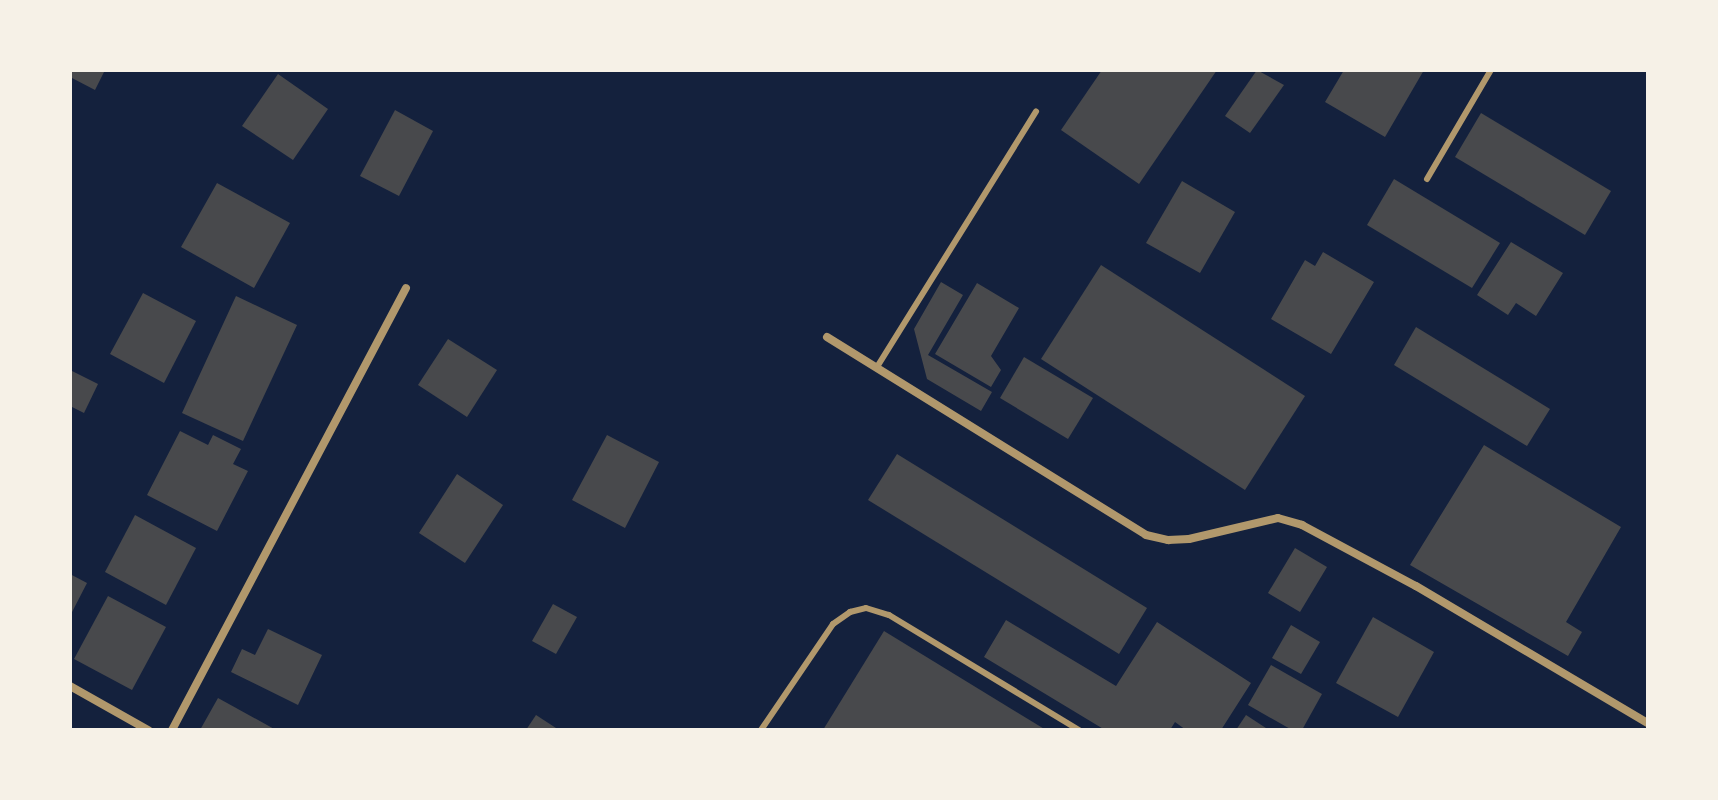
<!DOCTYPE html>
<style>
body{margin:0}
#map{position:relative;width:1718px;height:800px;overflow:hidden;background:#14213d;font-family:Roboto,sans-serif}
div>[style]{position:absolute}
.building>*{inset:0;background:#48494c}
.service>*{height:6px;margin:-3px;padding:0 3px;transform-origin:3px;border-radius:3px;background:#b1986c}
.minor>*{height:8px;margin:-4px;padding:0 4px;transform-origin:4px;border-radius:4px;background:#b1986c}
span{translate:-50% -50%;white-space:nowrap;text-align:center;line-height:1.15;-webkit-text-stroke:7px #f6f1e7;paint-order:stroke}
.frame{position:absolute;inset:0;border:72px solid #f6f1e7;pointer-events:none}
</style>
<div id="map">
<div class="building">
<div style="clip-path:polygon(70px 70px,105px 70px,95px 90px,70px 77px)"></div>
<div style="clip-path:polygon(1102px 70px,1217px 70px,1139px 184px,1061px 130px)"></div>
<div style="clip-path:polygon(1257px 70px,1284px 85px,1250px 133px,1225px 116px)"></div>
<div style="clip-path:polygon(1344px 70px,1424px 70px,1385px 137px,1325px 102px)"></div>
<div style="clip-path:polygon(278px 74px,328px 109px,293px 160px,242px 126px)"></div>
<div style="clip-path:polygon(395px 110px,433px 131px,399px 196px,360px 176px)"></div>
<div style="clip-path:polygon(1481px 113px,1611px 191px,1585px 235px,1455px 157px)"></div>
<div style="clip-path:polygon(1394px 179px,1500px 243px,1472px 288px,1367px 225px)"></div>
<div style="clip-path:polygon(1182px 181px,1235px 212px,1200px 273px,1146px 243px)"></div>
<div style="clip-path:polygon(217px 183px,290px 223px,254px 288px,181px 247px)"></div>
<div style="clip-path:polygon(1511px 242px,1563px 273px,1536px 316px,1516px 303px,1508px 315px,1477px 295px)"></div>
<div style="clip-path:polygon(1323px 252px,1374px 282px,1331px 354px,1271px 319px,1305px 260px,1315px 266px)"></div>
<div style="clip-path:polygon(1101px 265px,1305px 396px,1245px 490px,1041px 359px)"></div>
<div style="clip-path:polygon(941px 282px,963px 295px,928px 355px,992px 392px,981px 411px,927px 379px,914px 329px)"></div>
<div style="clip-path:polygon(977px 283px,1019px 308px,991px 356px,1001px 370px,991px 387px,935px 354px)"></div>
<div style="clip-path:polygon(143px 293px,196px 321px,164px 383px,110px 354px)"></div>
<div style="clip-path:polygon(236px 296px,297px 325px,243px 441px,182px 413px)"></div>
<div style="clip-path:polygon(1416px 327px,1550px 409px,1527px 446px,1394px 365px)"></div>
<div style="clip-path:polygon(448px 339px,497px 370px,467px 417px,418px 385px)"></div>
<div style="clip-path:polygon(1024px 357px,1093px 398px,1068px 439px,1000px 398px)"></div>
<div style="clip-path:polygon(70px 370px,98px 384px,84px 413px,70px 406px)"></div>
<div style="clip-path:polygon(180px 431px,208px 445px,213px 435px,241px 449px,233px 464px,248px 471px,217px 531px,147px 495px)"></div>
<div style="clip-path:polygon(607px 435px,659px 462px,625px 528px,572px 500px)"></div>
<div style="clip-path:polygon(1484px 445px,1621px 527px,1566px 622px,1582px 632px,1568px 656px,1410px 565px)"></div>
<div style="clip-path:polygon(897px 454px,1147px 608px,1119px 654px,868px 500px)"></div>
<div style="clip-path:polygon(457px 474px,503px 505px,465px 563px,419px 533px)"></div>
<div style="clip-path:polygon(135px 515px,196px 548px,166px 605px,105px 572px)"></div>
<div style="clip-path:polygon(1295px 548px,1327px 567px,1300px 612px,1268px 593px)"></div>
<div style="clip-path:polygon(70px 574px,87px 583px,70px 616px)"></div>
<div style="clip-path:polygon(108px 596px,166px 627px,132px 690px,74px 659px)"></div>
<div style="clip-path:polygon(553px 604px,577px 617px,556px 654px,532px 641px)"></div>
<div style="clip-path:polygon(1373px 617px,1434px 652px,1398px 717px,1336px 683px)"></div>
<div style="clip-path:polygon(1006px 620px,1116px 686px,1157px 622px,1251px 683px,1221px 730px,1186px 730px,1175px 722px,1170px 730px,1105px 730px,984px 657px)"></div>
<div style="clip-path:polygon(1291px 625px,1320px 642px,1301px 674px,1272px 658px)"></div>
<div style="clip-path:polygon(268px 629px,322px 655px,298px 705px,231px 672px,242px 649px,255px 655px)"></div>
<div style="clip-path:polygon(884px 631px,1046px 730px,823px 730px)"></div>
<div style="clip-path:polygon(1271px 665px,1322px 694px,1302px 730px,1292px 730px,1248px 705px)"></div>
<div style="clip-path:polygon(218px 698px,276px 730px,200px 730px)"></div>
<div style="clip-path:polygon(536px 715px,556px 728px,555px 730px,526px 730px)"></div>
<div style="clip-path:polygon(1246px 715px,1269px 730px,1236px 730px)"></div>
</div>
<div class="service">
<div style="left:1427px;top:179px;width:126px;rotate:-59.6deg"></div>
<div style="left:877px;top:367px;width:301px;rotate:-58.1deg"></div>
<div style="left:761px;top:730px;width:128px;rotate:-55.8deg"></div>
<div style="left:833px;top:624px;width:21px;rotate:-35deg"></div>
<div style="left:850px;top:612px;width:16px;rotate:-14deg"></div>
<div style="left:866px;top:608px;width:24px;rotate:17deg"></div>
<div style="left:889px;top:615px;width:222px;rotate:31.2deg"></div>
</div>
<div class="minor">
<div style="left:827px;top:337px;width:375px;rotate:31.8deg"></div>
<div style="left:1146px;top:535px;width:23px;rotate:13deg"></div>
<div style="left:1168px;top:540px;width:21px;rotate:-3deg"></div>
<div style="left:1189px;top:539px;width:91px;rotate:-13.3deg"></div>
<div style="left:1278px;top:518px;width:25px;rotate:16deg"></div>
<div style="left:1302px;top:525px;width:129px;rotate:28.2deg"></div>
<div style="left:1416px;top:586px;width:269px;rotate:30.6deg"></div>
<div style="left:70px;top:686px;width:90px;rotate:29.4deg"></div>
<div style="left:172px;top:730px;width:500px;rotate:-62.1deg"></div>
</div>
<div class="frame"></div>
</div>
